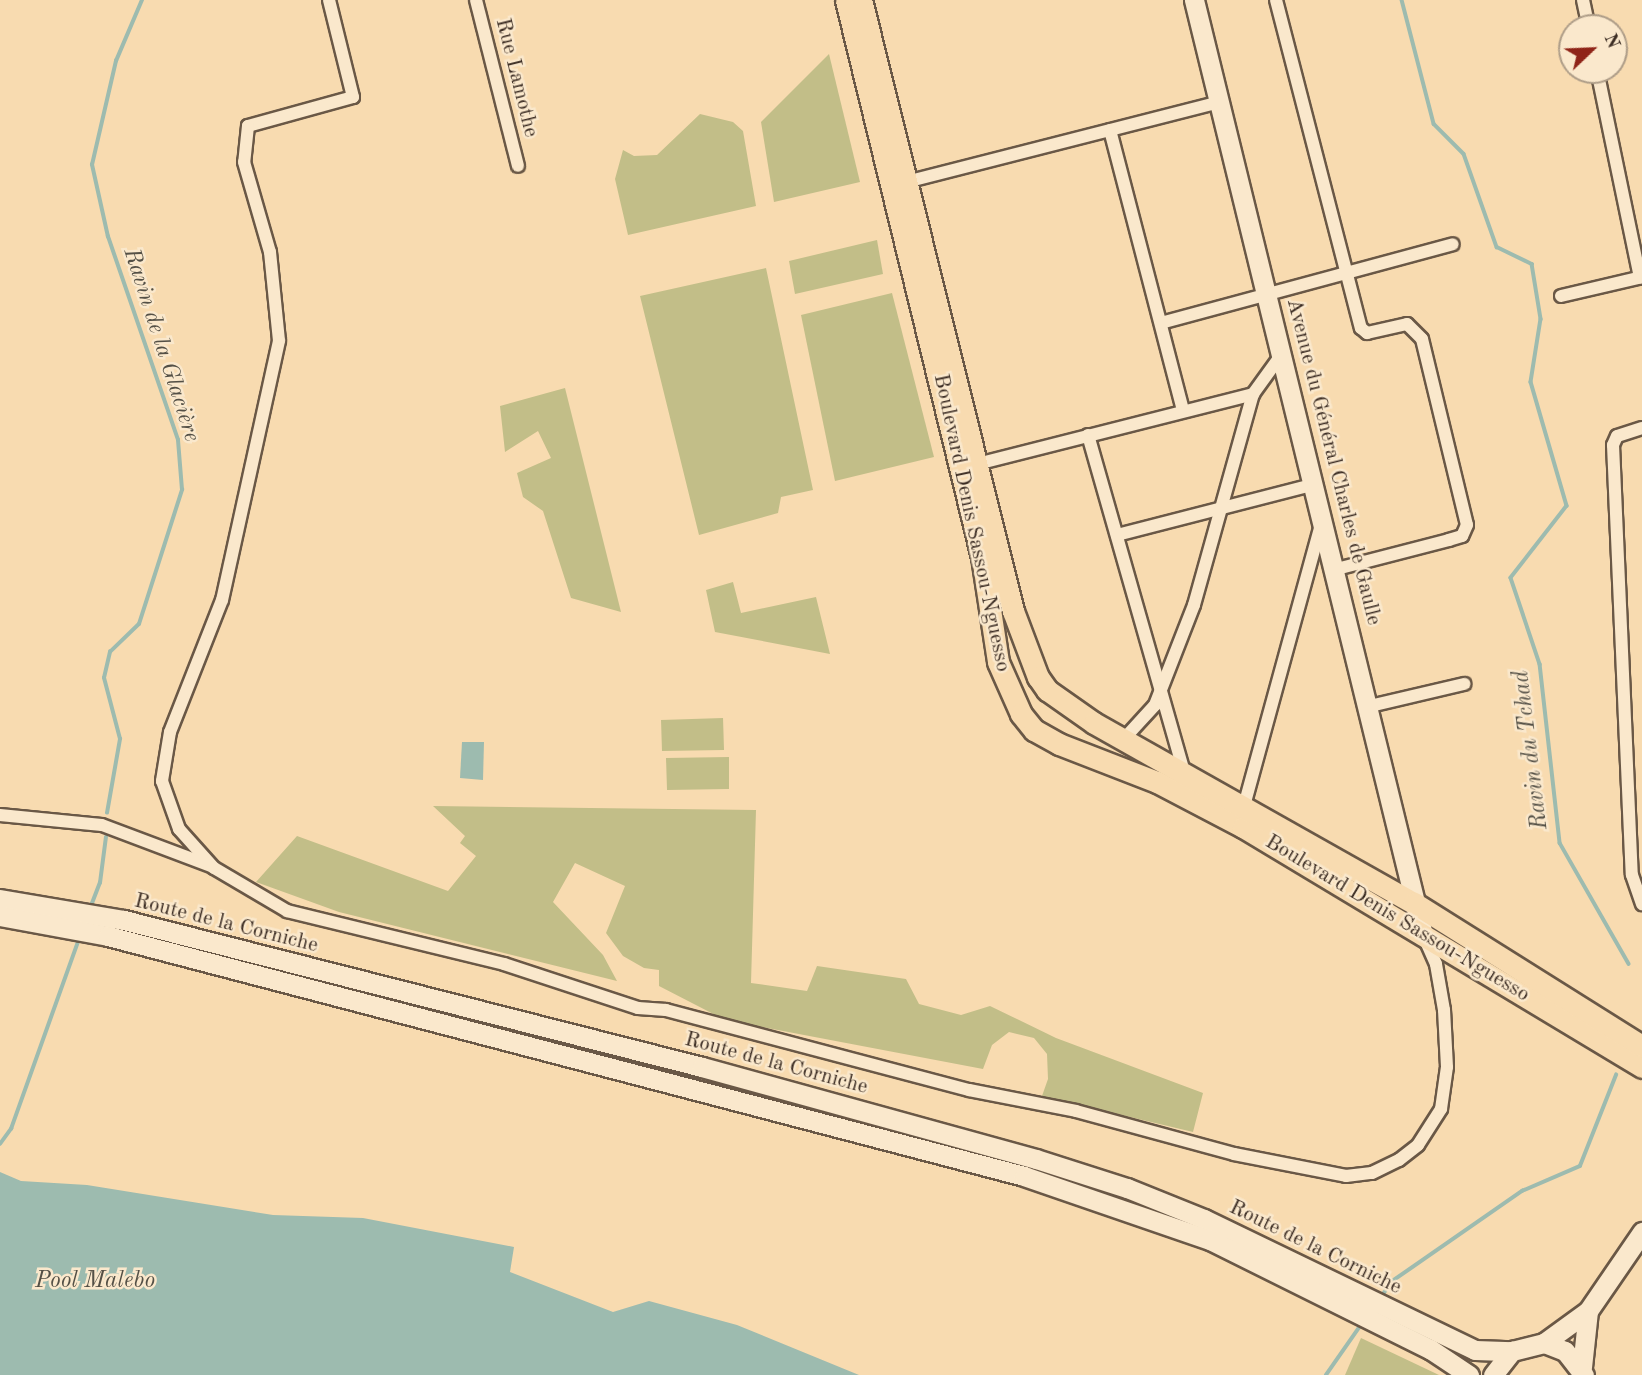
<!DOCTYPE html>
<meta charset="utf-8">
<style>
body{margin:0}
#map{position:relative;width:1642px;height:1375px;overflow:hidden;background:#f8dbb0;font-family:"Old Standard TT",serif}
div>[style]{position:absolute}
.green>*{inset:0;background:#c2be88}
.water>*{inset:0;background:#9dbbaf}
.stream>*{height:3.5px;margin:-1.75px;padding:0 1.75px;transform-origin:1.75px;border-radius:1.75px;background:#9dbbaf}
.roads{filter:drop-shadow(2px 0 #6a5846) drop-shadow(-2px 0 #6a5846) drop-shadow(0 2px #6a5846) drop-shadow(0 -2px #6a5846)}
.street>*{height:12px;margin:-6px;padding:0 6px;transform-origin:6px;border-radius:6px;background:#fae8cc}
.secondary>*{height:19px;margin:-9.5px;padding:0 9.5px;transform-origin:9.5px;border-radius:9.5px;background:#fae8cc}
.primary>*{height:21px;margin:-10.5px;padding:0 10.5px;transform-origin:10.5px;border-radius:10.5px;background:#f8dbb0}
span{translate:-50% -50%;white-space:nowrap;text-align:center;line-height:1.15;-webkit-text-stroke:5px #fae8cc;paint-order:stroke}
.street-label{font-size:21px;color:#3b2c23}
.water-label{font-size:23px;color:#545046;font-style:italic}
.north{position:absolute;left:1558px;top:14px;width:70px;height:70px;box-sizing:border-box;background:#fae8cc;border:2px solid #ae9d88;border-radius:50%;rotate:67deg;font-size:19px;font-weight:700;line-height:28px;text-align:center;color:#3b2c23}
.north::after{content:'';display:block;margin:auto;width:24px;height:32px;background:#8f2418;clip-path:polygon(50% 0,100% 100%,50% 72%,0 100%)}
</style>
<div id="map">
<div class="green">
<div style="clip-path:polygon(829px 54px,860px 182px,774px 202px,761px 122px)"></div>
<div style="clip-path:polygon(700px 114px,733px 122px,743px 131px,756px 206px,628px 235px,615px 179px,623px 150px,634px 156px,657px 155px)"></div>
<div style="clip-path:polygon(877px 240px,883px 274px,795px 294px,789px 261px)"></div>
<div style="clip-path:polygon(766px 268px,813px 490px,781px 497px,778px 513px,699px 535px,640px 296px)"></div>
<div style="clip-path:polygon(892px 293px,934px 457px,835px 481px,801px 315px)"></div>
<div style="clip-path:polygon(565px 388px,621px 612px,571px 598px,543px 511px,523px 497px,517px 473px,551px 458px,538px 431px,505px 452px,500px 406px)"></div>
<div style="clip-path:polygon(733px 582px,741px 613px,816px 597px,830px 654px,715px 632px,706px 590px)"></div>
<div style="clip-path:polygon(723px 718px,724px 750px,662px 751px,661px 720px)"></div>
<div style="clip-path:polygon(729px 757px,729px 789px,667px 790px,666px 758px)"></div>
<div style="clip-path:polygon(433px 806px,756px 810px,751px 983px,807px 991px,817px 966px,906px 979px,919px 1004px,961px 1015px,990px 1006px,1056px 1038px,1203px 1093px,1193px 1132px,1042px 1096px,1048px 1079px,1047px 1054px,1034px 1038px,1009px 1032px,992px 1045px,983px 1069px,725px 1020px,659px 986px,659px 970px,644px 968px,623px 956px,606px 933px,625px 886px,575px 863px,553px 902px,603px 955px,617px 981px,339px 912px,256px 882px,297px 836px,448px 891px,476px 856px,460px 843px,465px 836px)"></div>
<div style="clip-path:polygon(1361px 1338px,1439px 1375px,1345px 1375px)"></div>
</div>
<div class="water">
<div style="clip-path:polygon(462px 742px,484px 742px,483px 780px,460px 778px)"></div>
<div style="clip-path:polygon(0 1172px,21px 1181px,87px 1185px,273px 1215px,363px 1218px,514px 1247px,510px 1272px,613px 1312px,649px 1301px,737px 1325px,859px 1375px,0 1375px)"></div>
</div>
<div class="stream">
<div style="left:1402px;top:0;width:128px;rotate:75.5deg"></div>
<div style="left:1434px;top:124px;width:42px;rotate:45deg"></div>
<div style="left:1464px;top:154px;width:99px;rotate:70.5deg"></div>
<div style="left:1497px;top:247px;width:39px;rotate:26deg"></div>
<div style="left:1532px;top:264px;width:56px;rotate:80.7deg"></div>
<div style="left:1541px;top:319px;width:64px;rotate:99deg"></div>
<div style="left:1531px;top:382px;width:129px;rotate:73.8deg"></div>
<div style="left:1567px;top:506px;width:91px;rotate:127.9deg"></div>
<div style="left:1511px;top:578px;width:91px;rotate:71.4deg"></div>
<div style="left:1540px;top:664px;width:180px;rotate:83.6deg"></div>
<div style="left:1560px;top:843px;width:139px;rotate:60.3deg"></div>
<div style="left:107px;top:813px;width:75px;rotate:-80deg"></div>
<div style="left:120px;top:739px;width:63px;rotate:-104.7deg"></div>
<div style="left:104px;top:678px;width:27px;rotate:-77deg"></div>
<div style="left:110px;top:652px;width:40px;rotate:-44deg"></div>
<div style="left:139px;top:624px;width:141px;rotate:-72.2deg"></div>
<div style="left:182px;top:490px;width:50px;rotate:-94.6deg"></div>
<div style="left:178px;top:440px;width:215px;rotate:-109deg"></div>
<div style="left:108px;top:237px;width:74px;rotate:-102.5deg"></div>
<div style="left:92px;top:165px;width:107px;rotate:-77deg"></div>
<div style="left:116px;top:61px;width:66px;rotate:-66.9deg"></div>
<div style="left:91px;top:906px;width:25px;rotate:-69deg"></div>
<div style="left:100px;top:883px;width:46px;rotate:-82.6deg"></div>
<div style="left:0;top:1144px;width:19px;rotate:-54deg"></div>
<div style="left:11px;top:1129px;width:205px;rotate:-70.3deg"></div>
<div style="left:1380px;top:1299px;width:20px;rotate:-57deg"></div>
<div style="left:1391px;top:1282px;width:160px;rotate:-34.8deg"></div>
<div style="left:1522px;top:1191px;width:63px;rotate:-23.3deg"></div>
<div style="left:1580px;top:1166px;width:98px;rotate:-68.4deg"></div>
<div style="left:1326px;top:1375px;width:65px;rotate:-55.1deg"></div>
</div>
<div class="roads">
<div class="street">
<div style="left:329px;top:0;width:100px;rotate:76.1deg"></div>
<div style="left:353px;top:97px;width:109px;rotate:164.6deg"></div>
<div style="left:248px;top:126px;width:36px;rotate:96deg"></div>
<div style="left:244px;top:162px;width:94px;rotate:73.9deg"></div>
<div style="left:270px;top:252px;width:89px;rotate:84.2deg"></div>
<div style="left:279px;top:341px;width:265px;rotate:102.4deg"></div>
<div style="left:222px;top:600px;width:142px;rotate:111.5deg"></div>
<div style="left:170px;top:732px;width:50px;rotate:99.3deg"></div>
<div style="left:162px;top:781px;width:51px;rotate:70.5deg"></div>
<div style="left:179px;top:829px;width:52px;rotate:48.1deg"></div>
<div style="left:214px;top:868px;width:85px;rotate:30.5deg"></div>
<div style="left:287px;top:911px;width:223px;rotate:13.7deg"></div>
<div style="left:504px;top:964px;width:141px;rotate:18.2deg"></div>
<div style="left:638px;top:1008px;width:28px;rotate:4deg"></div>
<div style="left:666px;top:1010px;width:313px;rotate:14.8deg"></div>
<div style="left:969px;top:1090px;width:109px;rotate:11.1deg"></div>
<div style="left:1076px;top:1111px;width:164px;rotate:15.2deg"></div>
<div style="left:1234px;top:1154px;width:114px;rotate:11.1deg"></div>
<div style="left:1346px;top:1176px;width:26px;rotate:-7deg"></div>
<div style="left:1372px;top:1173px;width:30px;rotate:-26deg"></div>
<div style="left:1399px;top:1160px;width:24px;rotate:-38deg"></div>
<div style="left:1418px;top:1145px;width:43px;rotate:-57.4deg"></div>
<div style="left:1441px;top:1109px;width:42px;rotate:-81.9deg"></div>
<div style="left:1447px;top:1067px;width:57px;rotate:-93deg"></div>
<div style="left:1444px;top:1010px;width:47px;rotate:-99.9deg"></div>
<div style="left:1436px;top:964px;width:27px;rotate:-114deg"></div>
<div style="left:476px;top:0;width:171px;rotate:75.8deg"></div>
<div style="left:1276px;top:0;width:339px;rotate:75.5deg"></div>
<div style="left:1361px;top:328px;width:8px;rotate:40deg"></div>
<div style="left:1367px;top:333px;width:41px;rotate:-12.7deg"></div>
<div style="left:1407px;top:324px;width:21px;rotate:45deg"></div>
<div style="left:1422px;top:339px;width:191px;rotate:76.4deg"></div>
<div style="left:1467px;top:525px;width:12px;rotate:114deg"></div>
<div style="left:1462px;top:536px;width:14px;rotate:163deg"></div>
<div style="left:1449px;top:540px;width:120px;rotate:165.5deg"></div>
<div style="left:1583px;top:0;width:29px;rotate:78deg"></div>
<div style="left:1597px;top:70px;width:212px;rotate:78.3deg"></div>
<div style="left:1110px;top:130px;width:290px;rotate:75.4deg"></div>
<div style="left:902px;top:183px;width:327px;rotate:-14.3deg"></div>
<div style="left:1561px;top:296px;width:83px;rotate:-13.2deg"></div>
<div style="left:1161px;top:323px;width:302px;rotate:-15.1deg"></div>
<div style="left:1642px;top:428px;width:26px;rotate:162deg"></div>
<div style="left:1617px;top:436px;width:10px;rotate:114deg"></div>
<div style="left:1613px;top:445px;width:430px;rotate:87.5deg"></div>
<div style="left:1632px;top:875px;width:31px;rotate:71deg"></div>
<div style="left:1088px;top:435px;width:350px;rotate:74.1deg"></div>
<div style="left:977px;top:464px;width:285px;rotate:-14.2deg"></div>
<div style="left:1117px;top:535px;width:201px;rotate:-14.4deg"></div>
<div style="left:1370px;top:706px;width:97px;rotate:-13.2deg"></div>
<div style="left:1122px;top:741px;width:49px;rotate:-47.5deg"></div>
<div style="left:1155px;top:705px;width:107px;rotate:-68.7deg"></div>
<div style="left:1194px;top:605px;width:219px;rotate:-74.4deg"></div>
<div style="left:1253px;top:394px;width:49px;rotate:-54.1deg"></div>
<div style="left:1244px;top:806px;width:291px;rotate:-74.7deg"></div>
<div style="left:0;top:815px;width:102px;rotate:5.6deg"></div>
<div style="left:102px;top:825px;width:116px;rotate:20.6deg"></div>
</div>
<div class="secondary">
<div style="left:1194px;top:0;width:963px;rotate:76.24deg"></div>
<div style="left:0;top:899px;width:126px;rotate:9.6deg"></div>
<div style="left:124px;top:920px;width:596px;rotate:14.27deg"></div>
<div style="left:702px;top:1067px;width:346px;rotate:15.4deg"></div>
<div style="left:1036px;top:1159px;width:96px;rotate:17.7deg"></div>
<div style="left:1127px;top:1188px;width:83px;rotate:21.9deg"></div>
<div style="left:1204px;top:1219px;width:301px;rotate:25.8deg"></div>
<div style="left:1475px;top:1350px;width:37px;rotate:2deg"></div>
<div style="left:0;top:916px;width:110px;rotate:10.5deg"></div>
<div style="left:108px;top:936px;width:947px;rotate:14.68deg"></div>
<div style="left:1024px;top:1176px;width:197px;rotate:19deg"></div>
<div style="left:1210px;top:1240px;width:246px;rotate:26.4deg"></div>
<div style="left:1430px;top:1349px;width:47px;rotate:33.7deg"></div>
<div style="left:1544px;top:1343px;width:54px;rotate:-36deg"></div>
<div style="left:1588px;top:1311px;width:96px;rotate:-55.6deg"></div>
<div style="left:1582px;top:1367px;width:56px;rotate:-83.9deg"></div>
<div style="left:1493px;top:1375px;width:31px;rotate:-52deg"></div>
<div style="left:1512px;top:1351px;width:33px;rotate:-14deg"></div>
<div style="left:1544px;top:1343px;width:22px;rotate:21deg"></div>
<div style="left:1565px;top:1351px;width:31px;rotate:52deg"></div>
</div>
<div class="primary">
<div style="left:846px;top:0;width:573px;rotate:76.28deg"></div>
<div style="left:982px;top:557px;width:106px;rotate:81.3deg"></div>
<div style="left:998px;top:662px;width:57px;rotate:66.1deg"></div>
<div style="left:1021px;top:714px;width:21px;rotate:51deg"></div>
<div style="left:1034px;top:730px;width:29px;rotate:29deg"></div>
<div style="left:1059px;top:744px;width:105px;rotate:21.2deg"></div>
<div style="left:1157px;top:782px;width:97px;rotate:27.6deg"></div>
<div style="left:1243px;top:827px;width:466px;rotate:31deg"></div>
<div style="left:861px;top:0;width:630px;rotate:76.03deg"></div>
<div style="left:1013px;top:611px;width:71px;rotate:69.3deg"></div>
<div style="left:1038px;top:677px;width:16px;rotate:55deg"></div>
<div style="left:1047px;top:690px;width:57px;rotate:35.1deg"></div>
<div style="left:1094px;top:723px;width:367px;rotate:29.4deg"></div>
<div style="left:1414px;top:903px;width:269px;rotate:32.1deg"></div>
</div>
</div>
<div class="street-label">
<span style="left:516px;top:78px;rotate:76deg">Rue Lamothe</span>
<span style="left:1333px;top:462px;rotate:76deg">Avenue du Général Charles de Gaulle</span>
<span style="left:971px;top:523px;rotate:78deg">Boulevard Denis Sassou-Nguesso</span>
<span style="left:1397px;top:919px;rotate:31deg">Boulevard Denis Sassou-Nguesso</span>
<span style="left:226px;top:924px;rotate:14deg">Route de la Corniche</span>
<span style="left:776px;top:1064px;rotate:15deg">Route de la Corniche</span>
<span style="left:1315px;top:1248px;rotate:26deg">Route de la Corniche</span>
</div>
<div class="water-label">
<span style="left:161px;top:345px;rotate:72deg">Ravin de la Glacière</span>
<span style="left:1531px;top:750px;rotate:-97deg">Ravin du Tchad</span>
<span style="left:95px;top:1281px">Pool Malebo</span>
</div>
<div class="north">N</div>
</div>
